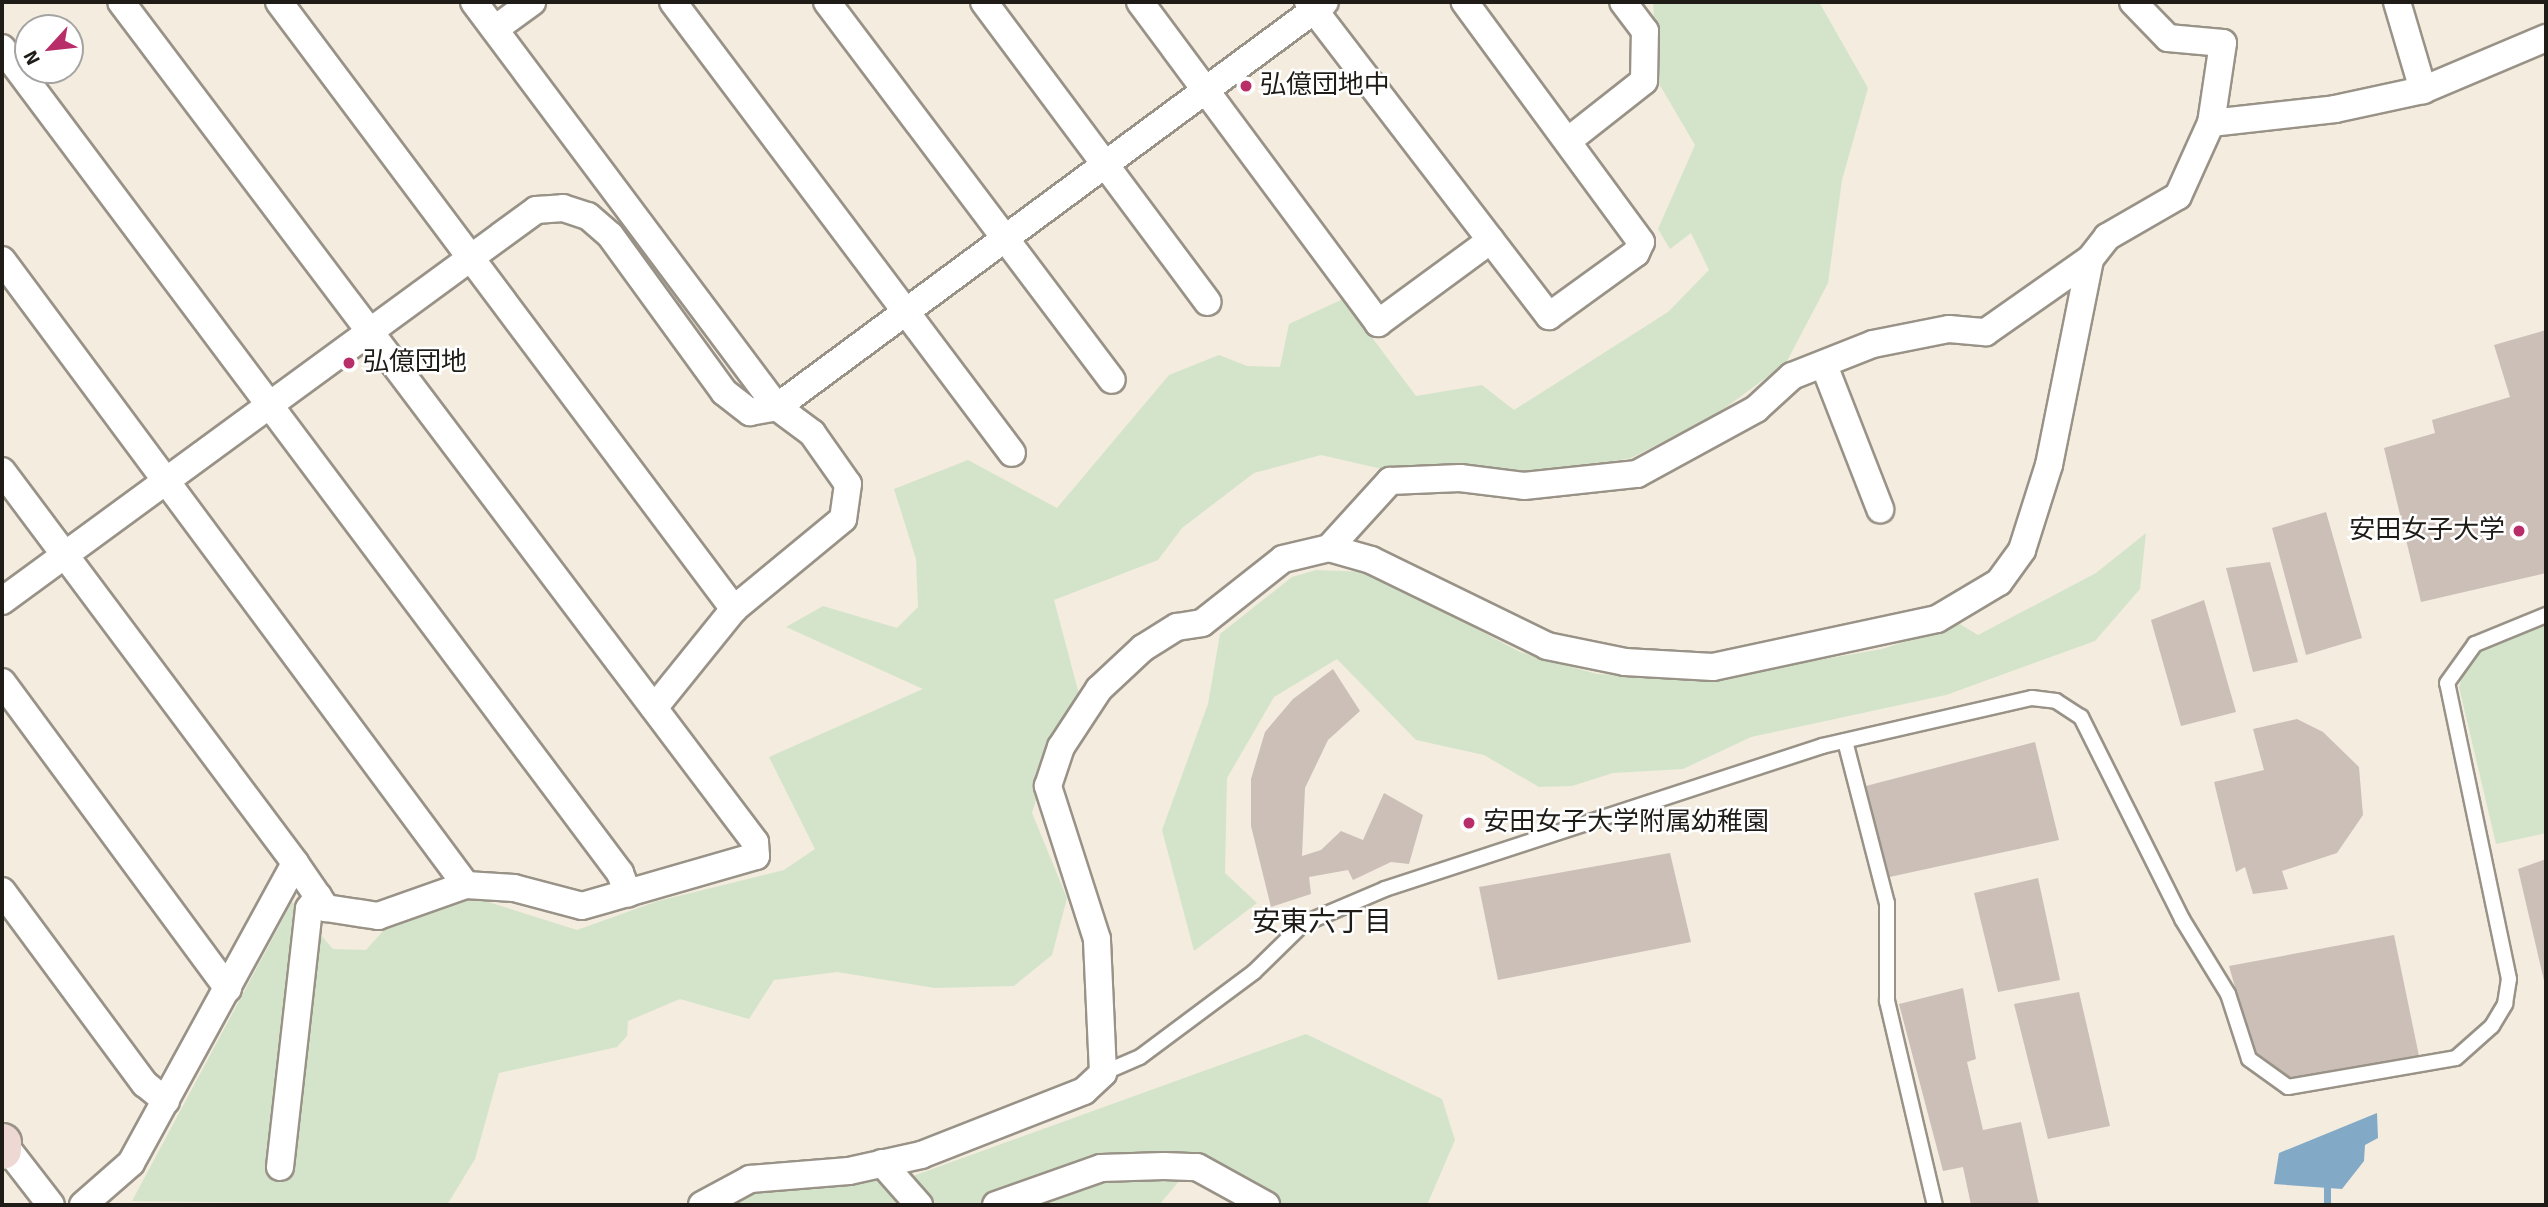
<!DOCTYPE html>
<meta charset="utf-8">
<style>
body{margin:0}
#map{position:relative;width:2548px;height:1207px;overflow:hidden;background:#f3ecdf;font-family:Signika,"Noto Sans JP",sans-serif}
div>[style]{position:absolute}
.green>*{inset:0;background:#d4e4ca}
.water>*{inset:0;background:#82aac6}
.stream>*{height:7px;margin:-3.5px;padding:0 3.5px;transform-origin:3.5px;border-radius:3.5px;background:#82aac6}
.building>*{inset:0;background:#ccbfb8}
.roads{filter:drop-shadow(2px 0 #999287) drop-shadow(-2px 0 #999287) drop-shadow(0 2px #999287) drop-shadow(0 -2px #999287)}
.lane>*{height:14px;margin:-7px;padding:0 7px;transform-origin:7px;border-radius:7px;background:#fff}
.street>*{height:26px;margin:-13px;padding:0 13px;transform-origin:13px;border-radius:13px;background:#fff}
.secondary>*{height:37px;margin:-18.5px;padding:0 18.5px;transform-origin:18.5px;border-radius:18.5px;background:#eed8d4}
.dots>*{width:19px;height:19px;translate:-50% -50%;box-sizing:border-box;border:4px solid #fff;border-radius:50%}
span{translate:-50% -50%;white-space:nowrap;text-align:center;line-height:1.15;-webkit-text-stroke:5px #fff;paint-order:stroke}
.poi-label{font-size:26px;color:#1f1c18}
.left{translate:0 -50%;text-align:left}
.right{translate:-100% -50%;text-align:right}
.neighbourhood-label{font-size:28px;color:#1f1c18}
.frame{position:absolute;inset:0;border:4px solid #1f1c18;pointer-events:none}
.north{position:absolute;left:14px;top:14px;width:70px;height:70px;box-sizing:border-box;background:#fff;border:2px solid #a5a4a3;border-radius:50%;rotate:243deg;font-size:19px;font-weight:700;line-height:28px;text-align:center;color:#1f1c18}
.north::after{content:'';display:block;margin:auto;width:24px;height:32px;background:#b82e69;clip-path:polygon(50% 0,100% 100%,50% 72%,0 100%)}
</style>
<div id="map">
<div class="green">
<div style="clip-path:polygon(1653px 2px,1819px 2px,1868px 88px,1842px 180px,1828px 283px,1786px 363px,1714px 416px,1631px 458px,1525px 477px,1382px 469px,1321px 455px,1254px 473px,1182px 528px,1158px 560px,1054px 600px,1080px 698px,1051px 752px,1032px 813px,1067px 898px,1052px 955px,1014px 986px,935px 988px,837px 972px,774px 980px,749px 1019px,680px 999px,628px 1021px,627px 1036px,617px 1047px,499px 1073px,475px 1159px,447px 1205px,132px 1201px,292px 902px,333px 949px,366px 950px,384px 930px,476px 898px,577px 930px,658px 901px,784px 870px,815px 849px,769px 757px,923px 689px,786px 627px,823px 606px,897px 628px,918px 607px,916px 559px,894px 489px,968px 460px,1057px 508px,1169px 375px,1219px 355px,1247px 366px,1280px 367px,1289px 324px,1343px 299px,1416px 396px,1482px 385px,1514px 410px,1668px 312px,1709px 270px,1691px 233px,1670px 249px,1658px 229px,1695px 145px,1658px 82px)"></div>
<div style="clip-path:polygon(2146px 533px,2140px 589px,2095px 641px,1946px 695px,1751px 737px,1683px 769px,1613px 773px,1572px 786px,1539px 787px,1484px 755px,1416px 740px,1337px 659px,1274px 697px,1227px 778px,1225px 873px,1257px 903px,1194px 951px,1162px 830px,1208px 704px,1220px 634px,1292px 577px,1316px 570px,1369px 572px,1520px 652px,1597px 674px,1711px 679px,1882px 649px,1960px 624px,1978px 635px,2096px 573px)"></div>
<div style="clip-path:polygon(2546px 624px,2546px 833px,2496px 844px,2459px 687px,2466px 664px,2486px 648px)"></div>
<div style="clip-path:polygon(1306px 1034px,1442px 1099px,1455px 1140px,1427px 1205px,1269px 1205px,1201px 1155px,1159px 1205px,725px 1205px,747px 1194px,913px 1176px)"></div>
</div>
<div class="water">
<div style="clip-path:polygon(2377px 1113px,2378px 1138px,2365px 1145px,2364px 1161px,2342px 1189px,2274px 1184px,2279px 1153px)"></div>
</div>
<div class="stream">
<div style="left:2327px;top:1205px;width:17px;rotate:-90deg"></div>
</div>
<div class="building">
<div style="clip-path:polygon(2546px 330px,2546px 573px,2421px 602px,2384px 448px,2435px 433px,2432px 420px,2510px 397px,2494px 345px)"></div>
<div style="clip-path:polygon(2326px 512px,2362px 638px,2306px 655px,2272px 528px)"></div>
<div style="clip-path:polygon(2270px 562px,2298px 662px,2253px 672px,2226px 568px)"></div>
<div style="clip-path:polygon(2204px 600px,2236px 712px,2181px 726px,2151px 620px)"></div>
<div style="clip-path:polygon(1333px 669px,1360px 711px,1328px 740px,1305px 788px,1302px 856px,1321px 850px,1341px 831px,1363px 840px,1384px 793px,1423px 815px,1409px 864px,1391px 862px,1353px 880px,1348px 870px,1309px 877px,1311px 894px,1271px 907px,1251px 826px,1251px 779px,1265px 732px,1293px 699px)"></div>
<div style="clip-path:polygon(2297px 719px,2323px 732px,2359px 767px,2363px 815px,2337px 853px,2282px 871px,2288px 889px,2253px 894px,2245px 867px,2236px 872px,2214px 782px,2264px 770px,2253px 729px)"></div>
<div style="clip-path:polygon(2035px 742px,2059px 840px,1885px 878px,1862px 787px)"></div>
<div style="clip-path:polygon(1670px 853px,1691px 942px,1498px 980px,1479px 887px)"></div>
<div style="clip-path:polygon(2546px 859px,2546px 985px,2545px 985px,2518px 869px)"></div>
<div style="clip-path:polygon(2038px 878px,2060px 980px,1998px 992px,1974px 893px)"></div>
<div style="clip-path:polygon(2394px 935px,2419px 1056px,2294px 1080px,2253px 1050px,2229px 966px)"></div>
<div style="clip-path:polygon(1963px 988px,1976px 1059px,1967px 1062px,1983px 1130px,2021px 1122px,2039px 1205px,1971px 1205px,1963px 1167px,1943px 1171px,1899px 1004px)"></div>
<div style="clip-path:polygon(2079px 992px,2110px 1126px,2048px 1139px,2014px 1004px)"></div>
</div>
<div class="roads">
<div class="lane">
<div style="left:1845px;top:741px;width:167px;rotate:75.5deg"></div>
<div style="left:1887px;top:903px;width:98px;rotate:90deg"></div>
<div style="left:1887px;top:1001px;width:210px;rotate:76.8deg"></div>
<div style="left:1103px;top:1073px;width:40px;rotate:-23.4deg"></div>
<div style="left:1140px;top:1057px;width:142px;rotate:-36.7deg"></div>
<div style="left:1254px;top:972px;width:69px;rotate:-44.4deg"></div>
<div style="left:1303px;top:924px;width:89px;rotate:-23.1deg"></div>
<div style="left:1385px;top:889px;width:460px;rotate:-18.1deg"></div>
<div style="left:1822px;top:746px;width:215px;rotate:-12.9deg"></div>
<div style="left:2032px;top:698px;width:24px;rotate:7deg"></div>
<div style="left:2056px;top:701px;width:30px;rotate:33deg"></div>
<div style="left:2081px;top:717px;width:226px;rotate:63.4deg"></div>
<div style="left:2182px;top:919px;width:88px;rotate:58.5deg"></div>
<div style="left:2228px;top:994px;width:68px;rotate:72.1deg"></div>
<div style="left:2249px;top:1059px;width:48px;rotate:35.7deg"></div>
<div style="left:2288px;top:1087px;width:170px;rotate:-9.8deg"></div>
<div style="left:2456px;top:1058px;width:48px;rotate:-41.6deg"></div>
<div style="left:2492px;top:1026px;width:26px;rotate:-59deg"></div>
<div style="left:2505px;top:1004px;width:25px;rotate:-81deg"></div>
<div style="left:2509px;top:979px;width:302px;rotate:-101.8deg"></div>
<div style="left:2447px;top:683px;width:48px;rotate:-54.3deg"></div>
<div style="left:2475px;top:644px;width:77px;rotate:-22.2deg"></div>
</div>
<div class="street">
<div style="left:279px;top:2px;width:759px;rotate:53.15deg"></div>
<div style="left:474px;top:2px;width:506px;rotate:53.2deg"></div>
<div style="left:777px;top:407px;width:44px;rotate:36.6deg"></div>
<div style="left:812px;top:433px;width:62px;rotate:54.8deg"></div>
<div style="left:848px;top:484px;width:35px;rotate:98deg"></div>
<div style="left:843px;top:519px;width:141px;rotate:140.5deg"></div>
<div style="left:734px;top:609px;width:127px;rotate:128.9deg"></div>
<div style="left:673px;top:2px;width:564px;rotate:53.07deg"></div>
<div style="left:827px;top:2px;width:473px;rotate:53deg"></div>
<div style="left:984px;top:2px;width:374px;rotate:53.3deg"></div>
<div style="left:1140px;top:2px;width:400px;rotate:53.4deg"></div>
<div style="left:1378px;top:323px;width:140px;rotate:-36.3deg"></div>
<div style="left:1308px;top:2px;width:396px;rotate:52.5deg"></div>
<div style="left:1549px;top:316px;width:107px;rotate:-35.9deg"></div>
<div style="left:1636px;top:253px;width:12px;rotate:-66deg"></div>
<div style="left:1641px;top:242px;width:298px;rotate:-126.3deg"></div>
<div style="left:2133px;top:2px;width:50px;rotate:45.8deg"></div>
<div style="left:2168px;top:38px;width:55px;rotate:5.2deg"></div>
<div style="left:2223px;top:43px;width:81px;rotate:98.5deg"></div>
<div style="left:2397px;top:2px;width:92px;rotate:73.5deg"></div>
<div style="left:495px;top:29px;width:46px;rotate:-36.1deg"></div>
<div style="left:2px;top:48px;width:1031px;rotate:53.16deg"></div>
<div style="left:620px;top:873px;width:22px;rotate:69deg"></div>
<div style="left:1569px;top:140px;width:95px;rotate:-38.2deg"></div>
<div style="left:1644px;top:81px;width:50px;rotate:-88.9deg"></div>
<div style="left:1645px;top:31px;width:36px;rotate:-127deg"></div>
<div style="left:2px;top:260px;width:778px;rotate:53.41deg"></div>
<div style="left:1824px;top:365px;width:155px;rotate:68.7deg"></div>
<div style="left:2px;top:471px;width:489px;rotate:53.2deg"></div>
<div style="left:1329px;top:548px;width:91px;rotate:-47.7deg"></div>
<div style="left:1390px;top:481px;width:70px;rotate:-2.5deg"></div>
<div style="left:1460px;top:478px;width:64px;rotate:7.1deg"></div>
<div style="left:1524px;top:486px;width:114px;rotate:-6.1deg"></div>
<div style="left:1637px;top:474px;width:136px;rotate:-28.6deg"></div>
<div style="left:1756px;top:409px;width:49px;rotate:-42.5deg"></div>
<div style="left:1792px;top:376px;width:87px;rotate:-21.6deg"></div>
<div style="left:1873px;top:344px;width:77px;rotate:-11.2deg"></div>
<div style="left:1949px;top:329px;width:37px;rotate:5deg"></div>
<div style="left:1986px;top:332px;width:127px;rotate:-35.1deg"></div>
<div style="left:2px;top:601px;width:662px;rotate:-36.21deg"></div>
<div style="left:536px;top:210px;width:27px;rotate:-4deg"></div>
<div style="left:563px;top:208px;width:26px;rotate:18deg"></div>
<div style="left:588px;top:216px;width:29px;rotate:41deg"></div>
<div style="left:610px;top:235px;width:194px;rotate:54deg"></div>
<div style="left:724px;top:392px;width:33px;rotate:38deg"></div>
<div style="left:750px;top:412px;width:27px;rotate:-10deg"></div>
<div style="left:777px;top:407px;width:681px;rotate:-36.47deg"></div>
<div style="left:2px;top:682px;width:381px;rotate:53.6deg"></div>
<div style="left:2px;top:891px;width:240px;rotate:53.5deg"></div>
<div style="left:145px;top:1084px;width:27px;rotate:39deg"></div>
<div style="left:6px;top:1147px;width:73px;rotate:52.2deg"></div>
<div style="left:882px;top:1163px;width:56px;rotate:48.6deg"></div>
<div style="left:280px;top:1167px;width:260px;rotate:-83.6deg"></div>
<div style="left:309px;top:909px;width:16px;rotate:-55deg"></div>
<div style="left:83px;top:1205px;width:64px;rotate:-41.2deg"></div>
<div style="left:131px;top:1163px;width:342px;rotate:-61.3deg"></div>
<div style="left:295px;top:863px;width:55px;rotate:55.4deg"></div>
<div style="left:326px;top:908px;width:53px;rotate:8.7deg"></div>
<div style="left:378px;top:916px;width:93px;rotate:-19.4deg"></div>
<div style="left:466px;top:885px;width:48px;rotate:3.6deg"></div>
<div style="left:514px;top:888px;width:70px;rotate:14.8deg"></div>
<div style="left:582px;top:906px;width:181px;rotate:-16deg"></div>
<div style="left:756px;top:856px;width:14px;rotate:-94deg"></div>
<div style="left:755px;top:842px;width:1052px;rotate:-127.04deg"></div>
<div style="left:702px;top:1205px;width:55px;rotate:-28.4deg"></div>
<div style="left:750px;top:1179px;width:99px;rotate:-4.6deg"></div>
<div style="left:849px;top:1171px;width:74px;rotate:-12.5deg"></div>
<div style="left:921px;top:1155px;width:175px;rotate:-21.4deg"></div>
<div style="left:1084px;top:1091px;width:26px;rotate:-43deg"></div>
<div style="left:1103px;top:1073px;width:134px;rotate:-92.6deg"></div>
<div style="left:1097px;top:939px;width:161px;rotate:-107.8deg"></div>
<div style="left:1048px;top:786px;width:41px;rotate:-71.6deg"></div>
<div style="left:1061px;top:747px;width:69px;rotate:-56.8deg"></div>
<div style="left:1099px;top:689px;width:60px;rotate:-43deg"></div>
<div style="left:1143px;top:648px;width:40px;rotate:-32deg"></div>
<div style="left:1177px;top:627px;width:25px;rotate:-9deg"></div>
<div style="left:1202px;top:623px;width:103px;rotate:-38.3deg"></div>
<div style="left:1283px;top:559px;width:47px;rotate:-13.4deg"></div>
<div style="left:1329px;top:548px;width:44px;rotate:15.9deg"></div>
<div style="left:1371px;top:560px;width:196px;rotate:26deg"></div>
<div style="left:1547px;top:646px;width:80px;rotate:11.6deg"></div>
<div style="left:1625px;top:662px;width:88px;rotate:3.3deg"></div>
<div style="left:1713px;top:667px;width:229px;rotate:-12.1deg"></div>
<div style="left:1937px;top:619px;width:72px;rotate:-30.8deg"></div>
<div style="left:1999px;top:582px;width:39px;rotate:-54deg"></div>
<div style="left:2022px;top:550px;width:89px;rotate:-72.4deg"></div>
<div style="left:2049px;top:465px;width:210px;rotate:-78.7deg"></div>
<div style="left:2090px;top:259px;width:28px;rotate:-52deg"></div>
<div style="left:2107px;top:237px;width:82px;rotate:-30deg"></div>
<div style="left:2178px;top:196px;width:80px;rotate:-65.7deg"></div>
<div style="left:2211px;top:123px;width:125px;rotate:-6.4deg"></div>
<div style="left:2335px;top:109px;width:90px;rotate:-12.2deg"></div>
<div style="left:2423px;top:90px;width:134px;rotate:-22.9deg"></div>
<div style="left:996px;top:1205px;width:111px;rotate:-19.4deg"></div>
<div style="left:1101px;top:1168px;width:63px;rotate:-1.8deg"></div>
<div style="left:1164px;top:1166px;width:33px;rotate:2deg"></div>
<div style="left:1197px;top:1167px;width:79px;rotate:28.8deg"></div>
</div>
<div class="secondary">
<div style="left:2px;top:1142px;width:8px;rotate:90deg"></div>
</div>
</div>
<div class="dots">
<div style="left:1246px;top:86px;background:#b82e69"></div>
<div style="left:349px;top:363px;background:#b82e69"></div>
<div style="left:2519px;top:531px;background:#b82e69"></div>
<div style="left:1469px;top:823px;background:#b82e69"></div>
</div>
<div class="poi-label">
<span class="left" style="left:1260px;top:86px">弘億団地中</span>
<span class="left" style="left:363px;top:363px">弘億団地</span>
<span class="right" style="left:2505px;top:531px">安田女子大学</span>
<span class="left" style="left:1483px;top:823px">安田女子大学附属幼稚園</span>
</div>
<div class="neighbourhood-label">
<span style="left:1322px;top:922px">安東六丁目</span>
</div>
<div class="frame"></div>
<div class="north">N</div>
</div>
